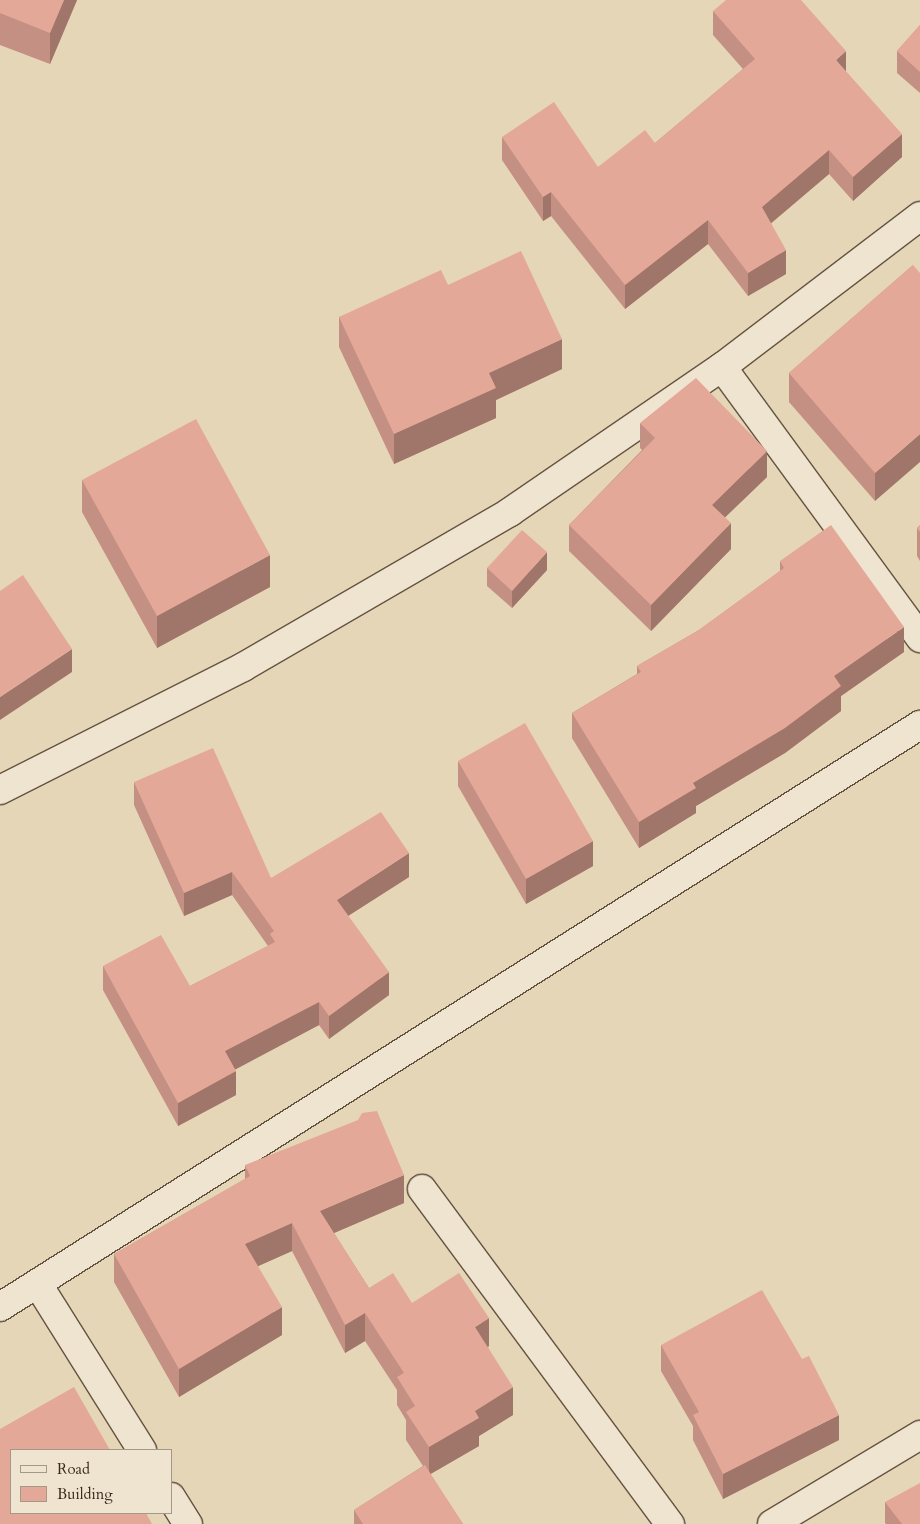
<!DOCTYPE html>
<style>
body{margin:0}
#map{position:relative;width:920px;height:1524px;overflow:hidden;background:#e5d6b7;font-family:Cardo,serif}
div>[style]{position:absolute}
.roads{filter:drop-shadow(1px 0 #655341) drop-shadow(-1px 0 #655341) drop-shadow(0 1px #655341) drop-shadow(0 -1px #655341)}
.street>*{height:28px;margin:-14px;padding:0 14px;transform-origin:14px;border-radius:14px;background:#eee4d0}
.wall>*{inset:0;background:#c49083}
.shaded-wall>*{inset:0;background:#a0766a}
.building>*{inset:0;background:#e4a898}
span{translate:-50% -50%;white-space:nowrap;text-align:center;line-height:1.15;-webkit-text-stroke:4px #eee4d0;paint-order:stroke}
.legend{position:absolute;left:10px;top:1449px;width:162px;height:65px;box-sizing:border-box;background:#eee4d0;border:1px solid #a69887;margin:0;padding:6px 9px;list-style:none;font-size:15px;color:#3a271a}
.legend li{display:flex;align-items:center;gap:10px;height:25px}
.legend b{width:25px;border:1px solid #a69887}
</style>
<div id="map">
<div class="roads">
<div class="street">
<div style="left:722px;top:367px;width:336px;rotate:53.8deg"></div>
<div style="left:0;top:790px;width:272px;rotate:-26.8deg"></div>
<div style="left:243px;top:667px;width:309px;rotate:-30.1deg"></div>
<div style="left:510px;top:512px;width:257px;rotate:-34.4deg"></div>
<div style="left:722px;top:367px;width:249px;rotate:-37.3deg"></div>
<div style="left:422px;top:1189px;width:417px;rotate:53.5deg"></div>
<div style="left:39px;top:1286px;width:194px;rotate:57.9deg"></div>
<div style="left:0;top:1307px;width:1089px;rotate:-32.32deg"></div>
<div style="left:171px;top:1497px;width:32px;rotate:58deg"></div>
<div style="left:772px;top:1524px;width:173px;rotate:-31deg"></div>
</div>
</div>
<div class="wall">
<div style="clip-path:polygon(0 0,77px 0,50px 64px,0 45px)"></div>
<div style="clip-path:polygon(713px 11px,846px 72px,902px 157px,853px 201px,829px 174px,771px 223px,786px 274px,748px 296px,708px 244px,625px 309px,551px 216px,543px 221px,502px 160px,502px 137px,598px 167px,655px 143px,743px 69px,713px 35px)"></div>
<div style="clip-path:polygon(920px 25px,920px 93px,897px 73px,897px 51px)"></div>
<div style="clip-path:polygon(913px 265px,875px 501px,789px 402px,789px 373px)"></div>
<div style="clip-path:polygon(448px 285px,562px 369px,496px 400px,496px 418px,394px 464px,339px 347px,339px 317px)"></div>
<div style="clip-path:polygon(640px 423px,767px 477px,725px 517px,731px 549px,651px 631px,569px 551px,569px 525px,642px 450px,640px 448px)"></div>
<div style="clip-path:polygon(82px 480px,270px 587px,157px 648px,82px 512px)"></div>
<div style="clip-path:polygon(920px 525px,920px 561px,917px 556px,917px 528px)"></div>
<div style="clip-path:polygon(780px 561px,904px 652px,841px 696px,841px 711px,785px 753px,696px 806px,696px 813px,639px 848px,572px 738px,572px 713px,637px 674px,637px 666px,699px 630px,780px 571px)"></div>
<div style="clip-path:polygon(487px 568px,547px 570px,512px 608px,487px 586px)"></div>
<div style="clip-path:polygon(458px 761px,593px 866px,526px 904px,458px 786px)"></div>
<div style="clip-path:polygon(134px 782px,271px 878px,409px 877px,348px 916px,389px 995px,329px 1039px,319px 1025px,235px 1069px,236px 1095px,178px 1126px,103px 990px,103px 966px,190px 986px,268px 946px,232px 895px,184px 916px,134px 805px)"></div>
<div style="clip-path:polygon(245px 1165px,404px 1203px,334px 1233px,369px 1288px,412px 1303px,489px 1346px,488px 1347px,513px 1415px,479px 1436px,479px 1446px,430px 1474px,463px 1524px,354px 1524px,354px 1510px,423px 1466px,406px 1440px,406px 1420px,397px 1405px,397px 1390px,365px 1341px,345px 1353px,292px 1251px,258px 1266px,282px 1335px,179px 1397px,114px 1282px,114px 1254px,245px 1179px)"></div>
<div style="clip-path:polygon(661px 1345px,839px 1440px,723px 1499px,693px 1440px,693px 1426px,661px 1371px)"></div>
<div style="clip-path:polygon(885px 1502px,920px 1524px,886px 1524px,885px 1523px)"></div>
</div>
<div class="shaded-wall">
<div style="clip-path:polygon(64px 0,77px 0,50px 64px,50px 33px)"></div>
<div style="clip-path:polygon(846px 51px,846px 75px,836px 60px)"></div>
<div style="clip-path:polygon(902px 134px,902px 157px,853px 201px,853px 177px)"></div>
<div style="clip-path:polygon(829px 150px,829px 174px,762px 231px,762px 207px)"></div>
<div style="clip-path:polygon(551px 192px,551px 216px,543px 221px,543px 197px)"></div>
<div style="clip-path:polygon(708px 220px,708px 244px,625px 309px,625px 285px)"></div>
<div style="clip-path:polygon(786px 250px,786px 274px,748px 296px,748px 273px)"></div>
<div style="clip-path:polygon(562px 339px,562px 369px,496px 400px,496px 418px,394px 464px,394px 434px,489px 373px)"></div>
<div style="clip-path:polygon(920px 434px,920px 462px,875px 501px,875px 473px)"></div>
<div style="clip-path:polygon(767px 451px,767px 477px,712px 530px,712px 505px)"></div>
<div style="clip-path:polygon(731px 523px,731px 549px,651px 631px,651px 605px)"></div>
<div style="clip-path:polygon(547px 552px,547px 570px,512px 608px,512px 591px)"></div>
<div style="clip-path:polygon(270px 555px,270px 587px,157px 648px,157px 616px)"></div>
<div style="clip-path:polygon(904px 627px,904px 652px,841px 696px,841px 711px,785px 753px,696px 806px,696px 813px,639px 848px,639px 822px,693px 783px,834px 676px)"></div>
<div style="clip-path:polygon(72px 649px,72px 672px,0 720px,0 697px)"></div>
<div style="clip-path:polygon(593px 841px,593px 866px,526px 904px,526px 879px)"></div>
<div style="clip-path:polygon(409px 853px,409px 877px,337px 923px,337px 900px)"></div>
<div style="clip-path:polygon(232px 872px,232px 895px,184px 916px,184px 893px)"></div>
<div style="clip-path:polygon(389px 972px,389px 995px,329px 1039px,329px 1016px)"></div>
<div style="clip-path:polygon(319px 1002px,319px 1025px,225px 1075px,225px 1051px)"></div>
<div style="clip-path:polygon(236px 1071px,236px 1095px,178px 1126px,178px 1103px)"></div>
<div style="clip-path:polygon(404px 1175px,404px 1203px,320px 1239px,320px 1211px)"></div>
<div style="clip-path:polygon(292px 1223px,292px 1251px,245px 1272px,245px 1244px)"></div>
<div style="clip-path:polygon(282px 1307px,282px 1335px,179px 1397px,179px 1369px)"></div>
<div style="clip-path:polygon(365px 1313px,365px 1341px,345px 1353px,345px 1325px)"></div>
<div style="clip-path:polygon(489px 1318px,489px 1346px,475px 1355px,475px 1327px)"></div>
<div style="clip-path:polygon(513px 1387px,513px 1415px,479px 1436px,479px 1446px,429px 1475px,429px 1447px,475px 1411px)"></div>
<div style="clip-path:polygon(839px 1415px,839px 1440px,723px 1499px,723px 1474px)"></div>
</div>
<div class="building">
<div style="clip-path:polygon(0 0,64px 0,50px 33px,0 13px)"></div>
<div style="clip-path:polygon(726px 0,801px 0,846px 51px,836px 60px,902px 134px,853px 177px,829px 150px,762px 207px,786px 250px,748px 273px,708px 220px,625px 285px,551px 192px,543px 197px,502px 137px,554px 102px,598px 167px,645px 130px,655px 143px,755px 59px,713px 11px)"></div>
<div style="clip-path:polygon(920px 25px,920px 72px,897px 51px)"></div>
<div style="clip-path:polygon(521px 251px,562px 339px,489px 373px,496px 388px,394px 434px,339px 317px,441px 270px,448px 285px)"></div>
<div style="clip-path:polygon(913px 265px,920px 273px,920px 434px,875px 473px,789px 373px)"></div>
<div style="clip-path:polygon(696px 378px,767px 451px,712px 505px,731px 523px,651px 605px,569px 525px,655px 438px,640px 423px)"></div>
<div style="clip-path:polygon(196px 419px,270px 555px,157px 616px,82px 480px)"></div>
<div style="clip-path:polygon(831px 525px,904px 627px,834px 676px,841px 686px,785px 728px,693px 783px,696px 788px,639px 822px,572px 713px,641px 672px,637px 666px,699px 630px,784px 568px,780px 561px)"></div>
<div style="clip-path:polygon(920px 525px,920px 532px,917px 528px)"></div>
<div style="clip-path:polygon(522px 530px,547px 552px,512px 591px,487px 568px)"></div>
<div style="clip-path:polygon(23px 575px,72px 649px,0 697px,0 591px)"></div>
<div style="clip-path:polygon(525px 723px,593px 841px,526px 879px,458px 761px)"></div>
<div style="clip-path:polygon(213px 748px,271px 878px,381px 812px,409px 853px,337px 900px,389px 972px,329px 1016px,319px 1002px,225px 1051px,236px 1071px,178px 1103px,103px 966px,161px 935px,190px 986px,275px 942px,270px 934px,274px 931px,232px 872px,184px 893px,134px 782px)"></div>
<div style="clip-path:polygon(377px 1111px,404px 1175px,320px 1211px,369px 1288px,393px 1273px,412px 1303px,459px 1273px,489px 1318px,475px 1327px,513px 1387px,475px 1411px,479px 1418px,429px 1447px,406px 1412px,415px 1406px,397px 1377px,404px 1373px,365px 1313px,345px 1325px,292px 1223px,245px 1244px,282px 1307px,179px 1369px,114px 1254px,250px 1176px,245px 1165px,358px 1120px,362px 1113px)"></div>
<div style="clip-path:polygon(762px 1290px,802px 1359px,809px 1356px,839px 1415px,723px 1474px,693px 1415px,699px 1412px,661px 1345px)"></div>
<div style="clip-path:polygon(74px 1387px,110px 1450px,11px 1450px,11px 1513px,146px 1513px,152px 1524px,0 1524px,0 1429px)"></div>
<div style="clip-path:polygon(425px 1465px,463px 1524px,363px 1524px,354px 1510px)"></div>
<div style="clip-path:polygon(920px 1483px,920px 1524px,902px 1524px,885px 1502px)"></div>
</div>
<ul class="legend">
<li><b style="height:6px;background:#eee4d0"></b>Road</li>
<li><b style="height:14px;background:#e4a898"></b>Building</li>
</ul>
</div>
